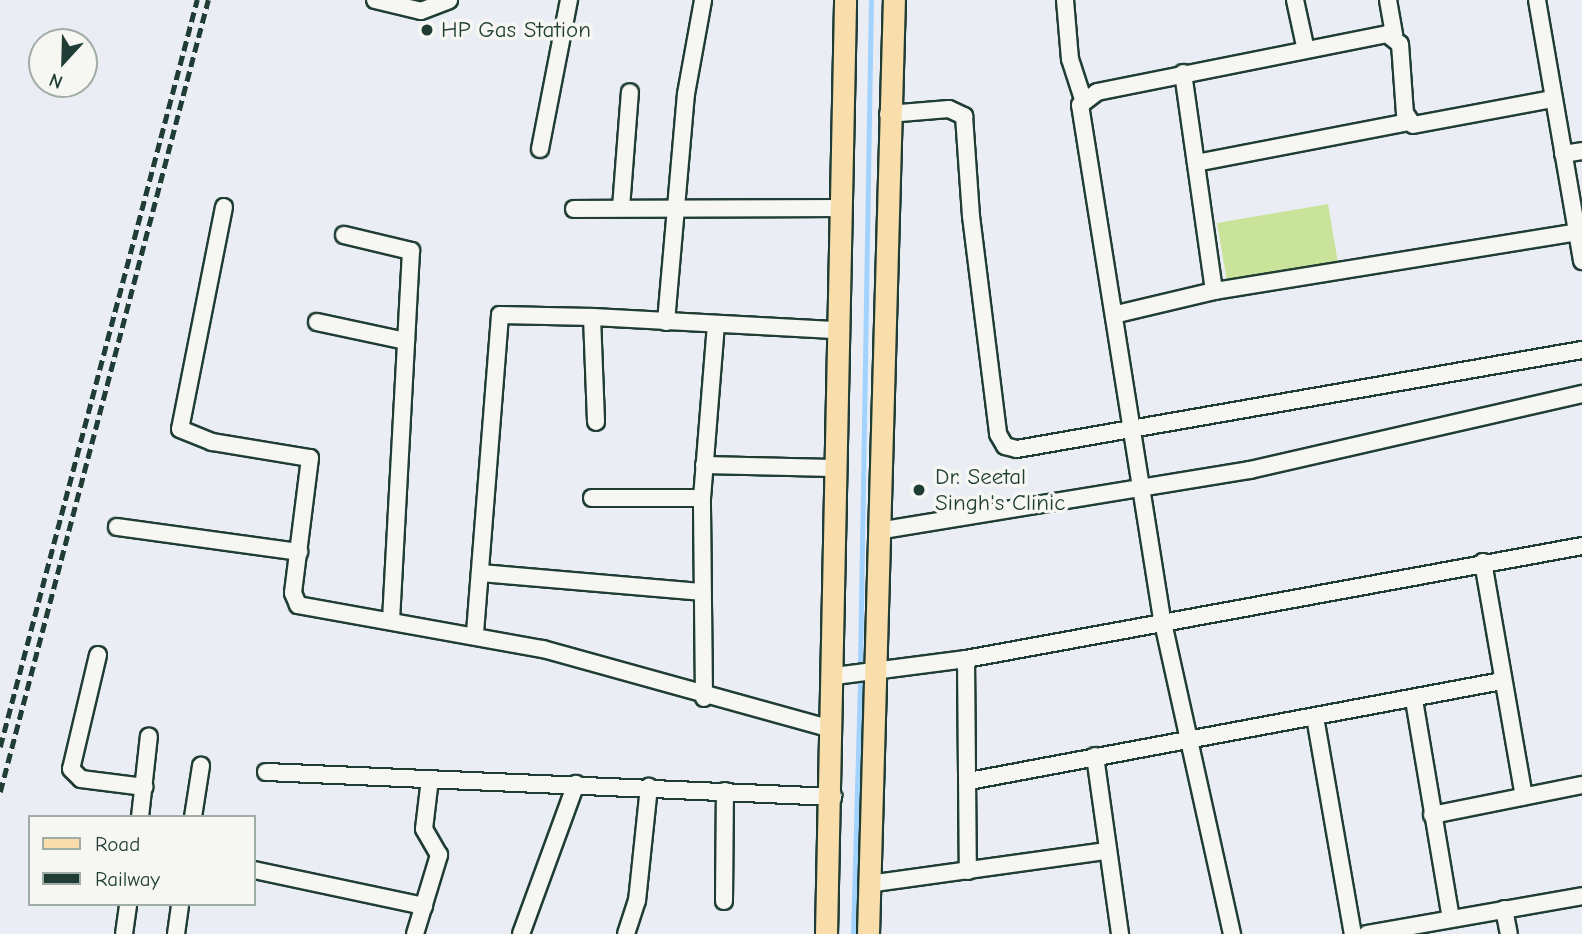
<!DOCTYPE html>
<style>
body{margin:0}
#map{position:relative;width:1582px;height:934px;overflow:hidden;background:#eaedf4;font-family:"Comic Neue",sans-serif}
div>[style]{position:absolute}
.green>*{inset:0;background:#c9e49a}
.stream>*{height:4.5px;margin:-2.25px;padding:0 2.25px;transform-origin:2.25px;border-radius:2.25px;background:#a2d2fe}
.roads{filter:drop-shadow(2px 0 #1f3d34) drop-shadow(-2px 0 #1f3d34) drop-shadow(0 2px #1f3d34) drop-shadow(0 -2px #1f3d34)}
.minor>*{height:16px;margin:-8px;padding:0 8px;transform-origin:8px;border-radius:8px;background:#f6f6f2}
.major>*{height:21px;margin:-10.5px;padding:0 10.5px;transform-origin:10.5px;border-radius:10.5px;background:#f9deab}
.rail>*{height:4.5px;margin-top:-2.25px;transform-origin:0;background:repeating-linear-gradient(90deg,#1f3d34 0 10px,transparent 0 15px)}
.dots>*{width:19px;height:19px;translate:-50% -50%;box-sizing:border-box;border:4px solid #f6f6f2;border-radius:50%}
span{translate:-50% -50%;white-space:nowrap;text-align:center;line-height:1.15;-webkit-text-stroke:7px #f6f6f2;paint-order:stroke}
.poi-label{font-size:23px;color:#1f3d34}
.left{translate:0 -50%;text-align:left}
.legend{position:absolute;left:28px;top:815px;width:228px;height:91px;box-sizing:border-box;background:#f6f6f2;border:2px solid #a0aca6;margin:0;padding:9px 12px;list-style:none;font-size:21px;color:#1f3d34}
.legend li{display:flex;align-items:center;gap:14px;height:35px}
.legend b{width:35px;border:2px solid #a0aca6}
.north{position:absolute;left:28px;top:28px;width:70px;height:70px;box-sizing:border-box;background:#f6f6f2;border:2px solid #a0aca6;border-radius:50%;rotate:202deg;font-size:19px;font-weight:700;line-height:28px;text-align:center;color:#1f3d34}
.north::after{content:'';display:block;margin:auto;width:24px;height:32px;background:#1f3d34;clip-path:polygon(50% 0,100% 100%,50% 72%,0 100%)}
</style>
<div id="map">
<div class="green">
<div style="clip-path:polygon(1328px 204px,1339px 269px,1228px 287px,1217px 223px)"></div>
</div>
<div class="stream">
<div style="left:860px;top:668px;width:668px;rotate:-89.06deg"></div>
<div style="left:853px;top:934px;width:258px;rotate:-88.4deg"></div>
</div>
<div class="roads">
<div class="minor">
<div style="left:375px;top:0;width:47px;rotate:13.4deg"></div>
<div style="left:421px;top:11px;width:30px;rotate:-21deg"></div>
<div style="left:1065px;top:0;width:59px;rotate:85.2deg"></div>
<div style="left:1070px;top:59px;width:42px;rotate:72deg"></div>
<div style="left:1295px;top:0;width:47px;rotate:77.7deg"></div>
<div style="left:1388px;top:0;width:36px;rotate:80deg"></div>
<div style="left:1537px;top:0;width:265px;rotate:80.2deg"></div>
<div style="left:1183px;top:73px;width:220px;rotate:81.9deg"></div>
<div style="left:888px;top:114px;width:61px;rotate:-4.7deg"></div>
<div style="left:949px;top:109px;width:17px;rotate:25deg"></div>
<div style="left:964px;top:116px;width:100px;rotate:86deg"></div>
<div style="left:971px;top:216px;width:220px;rotate:82.9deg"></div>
<div style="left:998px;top:434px;width:14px;rotate:60deg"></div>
<div style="left:1005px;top:446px;width:12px;rotate:14deg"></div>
<div style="left:1017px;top:449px;width:574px;rotate:-9.94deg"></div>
<div style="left:540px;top:149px;width:152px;rotate:-79deg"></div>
<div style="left:1563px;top:154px;width:19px;rotate:-9deg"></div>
<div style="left:1196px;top:163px;width:216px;rotate:-10.9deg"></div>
<div style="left:224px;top:207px;width:226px;rotate:101.2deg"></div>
<div style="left:180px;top:429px;width:35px;rotate:22deg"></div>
<div style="left:212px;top:442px;width:99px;rotate:9.3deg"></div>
<div style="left:310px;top:458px;width:136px;rotate:97.2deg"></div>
<div style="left:293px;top:593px;width:13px;rotate:67deg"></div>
<div style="left:298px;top:605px;width:249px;rotate:10.2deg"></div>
<div style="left:543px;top:649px;width:299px;rotate:15.5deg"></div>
<div style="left:621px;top:208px;width:116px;rotate:-85.6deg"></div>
<div style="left:574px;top:209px;width:263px;rotate:-0.2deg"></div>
<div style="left:344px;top:235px;width:69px;rotate:13.4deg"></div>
<div style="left:411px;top:251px;width:368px;rotate:93.1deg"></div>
<div style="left:1117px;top:314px;width:100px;rotate:-13.3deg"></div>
<div style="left:1214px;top:291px;width:368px;rotate:-9.2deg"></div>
<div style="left:592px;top:317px;width:243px;rotate:3.1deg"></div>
<div style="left:317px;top:322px;width:91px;rotate:12.1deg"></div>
<div style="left:666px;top:322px;width:229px;rotate:-85deg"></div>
<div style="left:686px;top:94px;width:96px;rotate:-79.7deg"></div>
<div style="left:704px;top:465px;width:129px;rotate:1.3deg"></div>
<div style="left:592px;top:498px;width:110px"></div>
<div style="left:117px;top:527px;width:184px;rotate:7.8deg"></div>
<div style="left:883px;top:530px;width:372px;rotate:-9.3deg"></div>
<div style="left:1250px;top:470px;width:341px;rotate:-12.9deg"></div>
<div style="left:1483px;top:562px;width:238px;rotate:80.1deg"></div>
<div style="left:480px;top:573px;width:222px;rotate:4.9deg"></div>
<div style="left:475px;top:633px;width:319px;rotate:-85.5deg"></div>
<div style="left:500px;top:315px;width:92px;rotate:1.2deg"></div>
<div style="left:592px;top:317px;width:105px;rotate:87.8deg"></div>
<div style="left:98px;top:655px;width:117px;rotate:103.3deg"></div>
<div style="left:71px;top:769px;width:14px;rotate:45deg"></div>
<div style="left:81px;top:779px;width:64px;rotate:7.2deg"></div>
<div style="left:966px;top:659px;width:212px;rotate:89.5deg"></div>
<div style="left:835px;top:676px;width:132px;rotate:-7.4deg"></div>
<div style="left:966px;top:659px;width:626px;rotate:-10.39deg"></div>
<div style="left:704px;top:698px;width:200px;rotate:-90.6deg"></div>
<div style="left:702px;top:498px;width:174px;rotate:-85.4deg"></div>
<div style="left:1414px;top:700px;width:221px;rotate:80.4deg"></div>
<div style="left:1315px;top:717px;width:220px;rotate:80.1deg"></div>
<div style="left:1095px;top:756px;width:180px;rotate:82deg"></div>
<div style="left:266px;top:772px;width:568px;rotate:2.52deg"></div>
<div style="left:969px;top:781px;width:542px;rotate:-10.63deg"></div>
<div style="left:1432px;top:815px;width:153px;rotate:-11.3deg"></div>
<div style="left:140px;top:817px;width:81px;rotate:-83.7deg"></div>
<div style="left:193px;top:817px;width:52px;rotate:-81.1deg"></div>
<div style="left:254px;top:870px;width:174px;rotate:12deg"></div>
<div style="left:868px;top:884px;width:240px;rotate:-7.9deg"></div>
<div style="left:724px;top:901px;width:110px;rotate:-89.5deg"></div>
<div style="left:1504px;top:909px;width:25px;rotate:79deg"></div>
<div style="left:124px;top:934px;width:30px;rotate:-82deg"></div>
<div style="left:176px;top:934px;width:30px;rotate:-82deg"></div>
<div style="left:415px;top:934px;width:83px;rotate:-73.1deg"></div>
<div style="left:439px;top:855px;width:30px;rotate:-120deg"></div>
<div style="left:424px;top:829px;width:50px;rotate:-83.2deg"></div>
<div style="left:521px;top:934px;width:160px;rotate:-69.9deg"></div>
<div style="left:626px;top:934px;width:35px;rotate:-72deg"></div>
<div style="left:637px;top:901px;width:115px;rotate:-84deg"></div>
<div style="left:1232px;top:934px;width:323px;rotate:-102.5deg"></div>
<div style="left:1162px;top:619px;width:520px;rotate:-99.06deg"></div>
<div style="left:1080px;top:105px;width:21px;rotate:-37deg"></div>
<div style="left:1097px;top:92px;width:296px;rotate:-11.3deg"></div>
<div style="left:1387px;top:34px;width:16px;rotate:38deg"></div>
<div style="left:1400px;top:44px;width:69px;rotate:85.9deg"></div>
<div style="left:1405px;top:113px;width:14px;rotate:56deg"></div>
<div style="left:1413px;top:125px;width:141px;rotate:-10.6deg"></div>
<div style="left:1367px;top:934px;width:218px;rotate:-10deg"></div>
</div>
<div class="major">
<div style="left:826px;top:934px;width:934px;rotate:-88.83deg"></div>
<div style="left:868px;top:934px;width:934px;rotate:-88.41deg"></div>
</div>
</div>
<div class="rail">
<div style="left:0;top:747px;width:773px;rotate:-75.23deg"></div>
<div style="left:0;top:792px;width:819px;rotate:-75.28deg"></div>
</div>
<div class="dots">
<div style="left:427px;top:30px;background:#1f3d34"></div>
<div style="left:919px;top:490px;background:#1f3d34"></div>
</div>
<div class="poi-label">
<span class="left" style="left:441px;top:30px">HP Gas Station</span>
<span class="left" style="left:935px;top:490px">Dr. Seetal<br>Singh's Clinic</span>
</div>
<ul class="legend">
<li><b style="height:9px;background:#f9deab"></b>Road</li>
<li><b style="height:9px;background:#1f3d34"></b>Railway</li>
</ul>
<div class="north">N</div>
</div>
